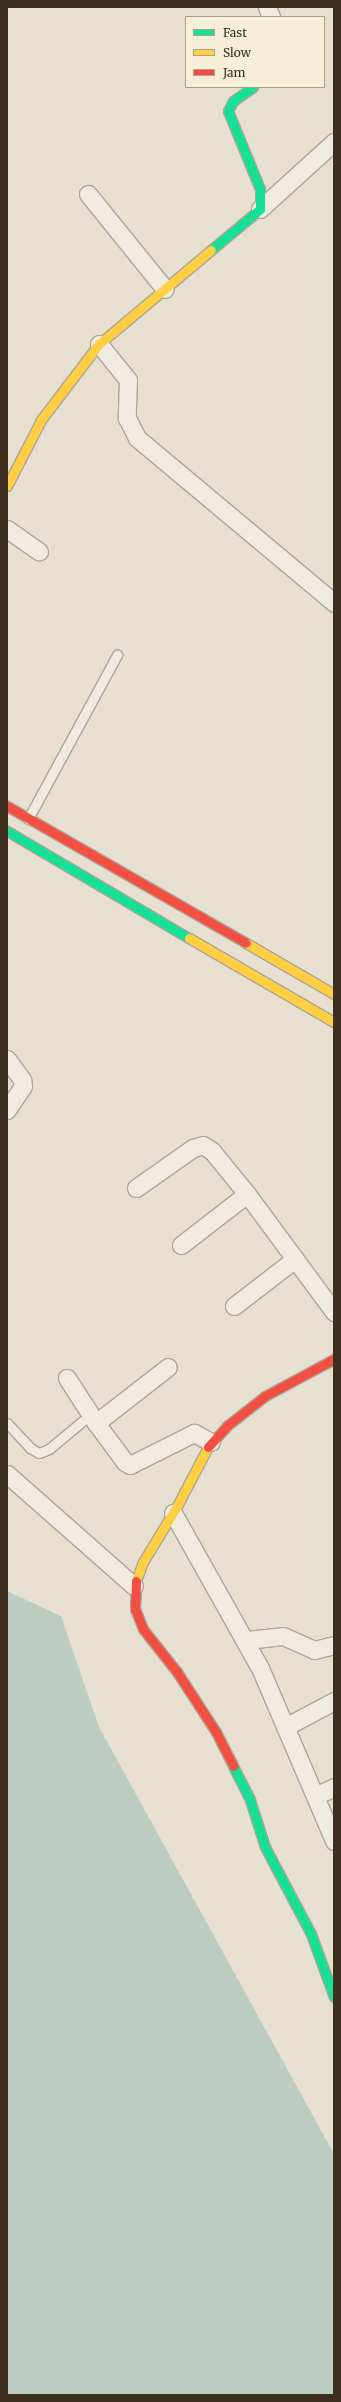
<!DOCTYPE html>
<style>
body{margin:0}
#map{position:relative;width:341px;height:2402px;overflow:hidden;background:#e7e0d1;font-family:Merriweather,serif}
div>[style]{position:absolute}
.water>*{inset:0;background:#bcccc2}
.roads{filter:drop-shadow(1px 0 #ada599) drop-shadow(-1px 0 #ada599) drop-shadow(0 1px #ada599) drop-shadow(0 -1px #ada599)}
.lane>*{height:9px;margin:-4.5px;padding:0 4.5px;transform-origin:4.5px;border-radius:4.5px;background:#efebe3}
.street>*{height:17px;margin:-8.5px;padding:0 8.5px;transform-origin:8.5px;border-radius:8.5px;background:#efebe3}
.fast>*{height:9px;margin:-4.5px;padding:0 4.5px;transform-origin:4.5px;border-radius:4.5px;background:#16e098}
.slow>*{height:9px;margin:-4.5px;padding:0 4.5px;transform-origin:4.5px;border-radius:4.5px;background:#ffcf43}
.jam>*{height:9px;margin:-4.5px;padding:0 4.5px;transform-origin:4.5px;border-radius:4.5px;background:#f24e42}
span{translate:-50% -50%;white-space:nowrap;text-align:center;line-height:1.15;-webkit-text-stroke:3px #f7eed8;paint-order:stroke}
.frame{position:absolute;inset:0;border:8px solid #3d2e20;pointer-events:none}
.legend{position:absolute;left:185px;top:16px;width:140px;height:72px;box-sizing:border-box;background:#f7eed8;border:1px solid #ada18e;margin:0;padding:5px 7px;list-style:none;font-size:12px;color:#3d2e20}
.legend li{display:flex;align-items:center;gap:8px;height:20px}
.legend b{width:20px;border:1px solid #ada18e}
</style>
<div id="map">
<div class="water">
<div style="clip-path:polygon(7px 1591px,61px 1616px,99px 1727px,334px 2154px,334px 2395px,7px 2395px)"></div>
</div>
<div class="roads">
<div class="lane">
<div style="left:28px;top:819px;width:187px;rotate:-61.5deg"></div>
<div style="left:7px;top:1423px;width:34px;rotate:47deg"></div>
<div style="left:30px;top:1448px;width:10px;rotate:29deg"></div>
<div style="left:39px;top:1453px;width:11px;rotate:-22deg"></div>
<div style="left:49px;top:1449px;width:55px;rotate:-39.8deg"></div>
</div>
<div class="street">
<div style="left:267px;top:7px;width:11px;rotate:68deg"></div>
<div style="left:88px;top:194px;width:122px;rotate:51deg"></div>
<div style="left:260px;top:209px;width:100px;rotate:-42.2deg"></div>
<div style="left:99px;top:344px;width:46px;rotate:51.1deg"></div>
<div style="left:128px;top:380px;width:38px;rotate:92deg"></div>
<div style="left:127px;top:418px;width:22px;rotate:63deg"></div>
<div style="left:137px;top:438px;width:257px;rotate:39.9deg"></div>
<div style="left:7px;top:529px;width:39px;rotate:35deg"></div>
<div style="left:7px;top:1059px;width:26px;rotate:54deg"></div>
<div style="left:22px;top:1080px;width:6px;rotate:81deg"></div>
<div style="left:23px;top:1086px;width:29px;rotate:124deg"></div>
<div style="left:136px;top:1188px;width:70px;rotate:-35.1deg"></div>
<div style="left:193px;top:1148px;width:10px;rotate:-17deg"></div>
<div style="left:203px;top:1145px;width:11px;rotate:34deg"></div>
<div style="left:212px;top:1151px;width:55px;rotate:50.9deg"></div>
<div style="left:247px;top:1194px;width:147px;rotate:53.6deg"></div>
<div style="left:181px;top:1245px;width:83px;rotate:-37.7deg"></div>
<div style="left:234px;top:1306px;width:77px;rotate:-37.6deg"></div>
<div style="left:67px;top:1378px;width:54px;rotate:57.2deg"></div>
<div style="left:96px;top:1423px;width:49px;rotate:53.4deg"></div>
<div style="left:125px;top:1462px;width:6px;rotate:31deg"></div>
<div style="left:130px;top:1465px;width:72px;rotate:-26.6deg"></div>
<div style="left:194px;top:1433px;width:19px;rotate:28deg"></div>
<div style="left:96px;top:1423px;width:91px;rotate:-37.9deg"></div>
<div style="left:7px;top:1474px;width:169px;rotate:41.4deg"></div>
<div style="left:173px;top:1513px;width:178px;rotate:60.7deg"></div>
<div style="left:260px;top:1668px;width:188px;rotate:66.8deg"></div>
<div style="left:246px;top:1640px;width:37px;rotate:-6deg"></div>
<div style="left:283px;top:1636px;width:34px;rotate:24deg"></div>
<div style="left:314px;top:1650px;width:21px;rotate:-14deg"></div>
<div style="left:285px;top:1727px;width:55px;rotate:-28deg"></div>
<div style="left:315px;top:1796px;width:21px;rotate:-25deg"></div>
</div>
<div class="fast">
<div style="left:211px;top:250px;width:64px;rotate:-39.9deg"></div>
<div style="left:260px;top:209px;width:20px;rotate:-90deg"></div>
<div style="left:260px;top:189px;width:84px;rotate:-112.3deg"></div>
<div style="left:228px;top:111px;width:11px;rotate:-63deg"></div>
<div style="left:233px;top:101px;width:24px;rotate:-35deg"></div>
<div style="left:7px;top:831px;width:211px;rotate:30.5deg"></div>
<div style="left:233px;top:1766px;width:38px;rotate:63deg"></div>
<div style="left:250px;top:1800px;width:49px;rotate:72.3deg"></div>
<div style="left:265px;top:1847px;width:98px;rotate:62.1deg"></div>
<div style="left:311px;top:1934px;width:67px;rotate:69.9deg"></div>
</div>
<div class="slow">
<div style="left:7px;top:486px;width:74px;rotate:-62.7deg"></div>
<div style="left:41px;top:420px;width:96px;rotate:-52.7deg"></div>
<div style="left:99px;top:344px;width:146px;rotate:-40deg"></div>
<div style="left:189px;top:938px;width:168px;rotate:30.1deg"></div>
<div style="left:246px;top:943px;width:102px;rotate:30.1deg"></div>
<div style="left:136px;top:1581px;width:20px;rotate:-70deg"></div>
<div style="left:143px;top:1562px;width:66px;rotate:-58.7deg"></div>
<div style="left:177px;top:1506px;width:67px;rotate:-62.3deg"></div>
</div>
<div class="jam">
<div style="left:7px;top:806px;width:275px;rotate:29.8deg"></div>
<div style="left:208px;top:1447px;width:30px;rotate:-48deg"></div>
<div style="left:228px;top:1425px;width:47px;rotate:-38.1deg"></div>
<div style="left:265px;top:1396px;width:78px;rotate:-28.2deg"></div>
<div style="left:136px;top:1581px;width:28px;rotate:92deg"></div>
<div style="left:135px;top:1609px;width:22px;rotate:68deg"></div>
<div style="left:143px;top:1629px;width:55px;rotate:51.7deg"></div>
<div style="left:177px;top:1672px;width:72px;rotate:57deg"></div>
<div style="left:216px;top:1732px;width:38px;rotate:63deg"></div>
</div>
</div>
<div class="frame"></div>
<ul class="legend">
<li><b style="height:5px;background:#16e098"></b>Fast</li>
<li><b style="height:5px;background:#ffcf43"></b>Slow</li>
<li><b style="height:5px;background:#f24e42"></b>Jam</li>
</ul>
</div>
